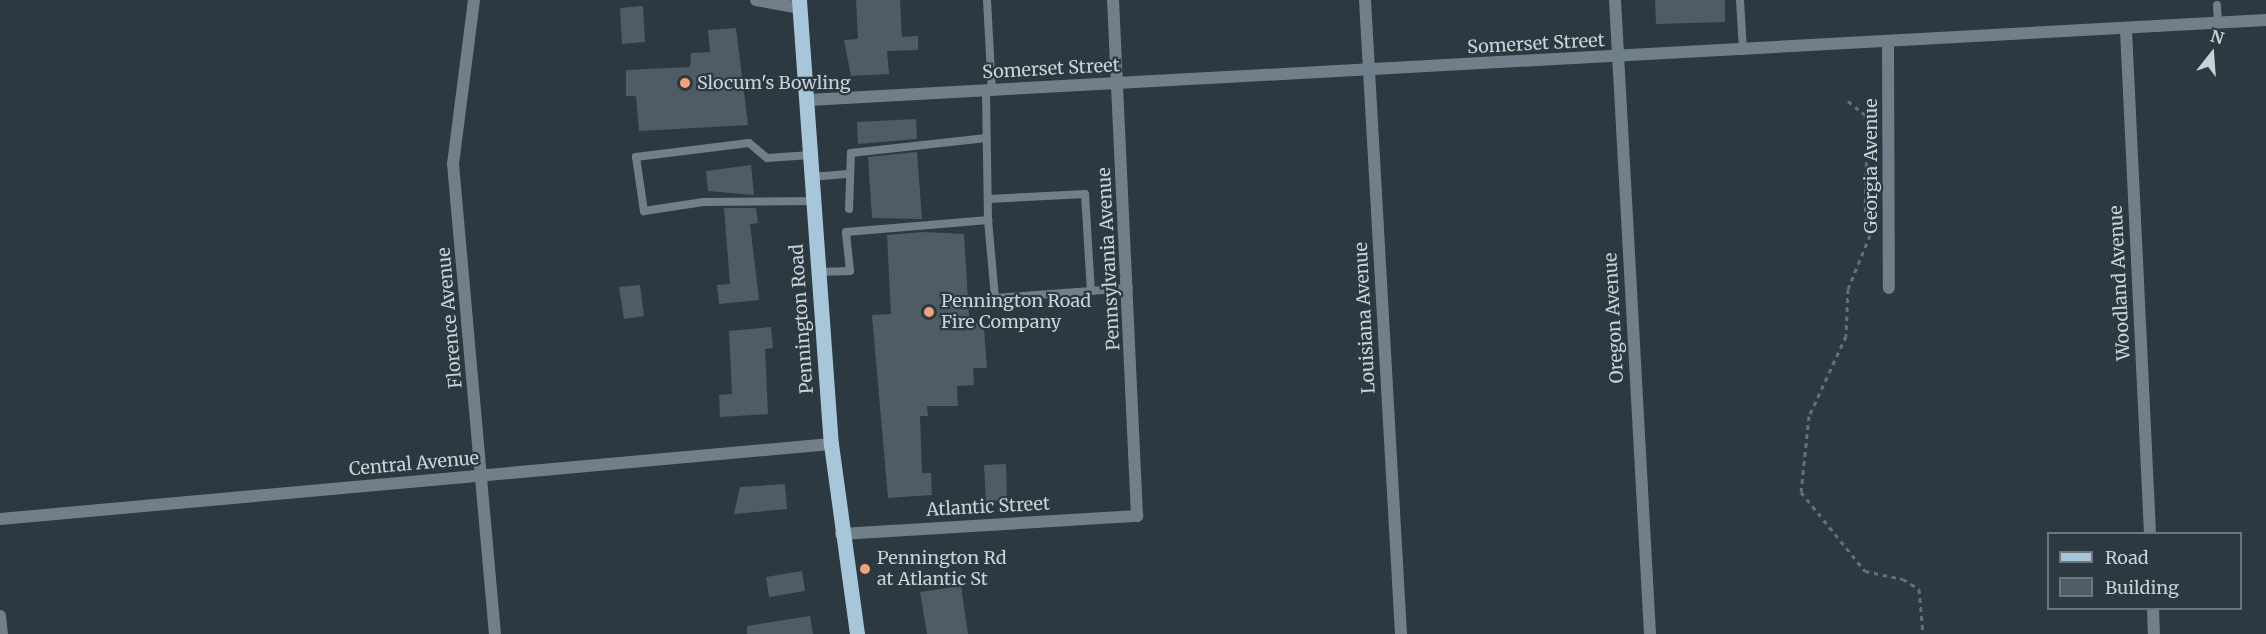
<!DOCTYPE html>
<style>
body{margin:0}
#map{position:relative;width:2266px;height:634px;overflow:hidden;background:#2d3941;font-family:Merriweather,serif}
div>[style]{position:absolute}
.building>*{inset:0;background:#4f5c65}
.path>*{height:3px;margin-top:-1.5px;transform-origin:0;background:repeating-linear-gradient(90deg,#656f76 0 4.5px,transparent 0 9px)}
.service>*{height:8px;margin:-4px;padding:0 4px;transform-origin:4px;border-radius:4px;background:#707f89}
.minor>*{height:12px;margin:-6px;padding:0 6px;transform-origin:6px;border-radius:6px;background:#707f89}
.primary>*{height:15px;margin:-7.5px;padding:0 7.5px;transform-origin:7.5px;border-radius:7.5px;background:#a7c6da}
.dots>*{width:16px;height:16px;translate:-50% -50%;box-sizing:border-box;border:3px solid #2d3941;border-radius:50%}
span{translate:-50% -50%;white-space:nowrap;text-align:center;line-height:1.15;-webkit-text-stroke:4.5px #2d3941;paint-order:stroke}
.street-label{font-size:18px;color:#cbd2d7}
.poi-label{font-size:18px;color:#cbd2d7}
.left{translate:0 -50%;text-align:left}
.legend{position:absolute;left:2047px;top:532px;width:195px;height:78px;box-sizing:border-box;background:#2d3941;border:2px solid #6c767d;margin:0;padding:8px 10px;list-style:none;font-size:18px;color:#cbd2d7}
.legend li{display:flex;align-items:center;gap:12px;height:30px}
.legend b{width:30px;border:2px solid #6c767d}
.north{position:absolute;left:2182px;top:24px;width:60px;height:60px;-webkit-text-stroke:4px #2d3941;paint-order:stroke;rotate:17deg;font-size:16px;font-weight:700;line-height:24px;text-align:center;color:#cbd2d7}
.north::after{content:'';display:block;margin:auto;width:21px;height:27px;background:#cbd2d7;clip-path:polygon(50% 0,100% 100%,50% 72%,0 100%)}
</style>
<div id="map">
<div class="building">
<div style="clip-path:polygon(856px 0,900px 0,902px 37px,918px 36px,918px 50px,887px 51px,889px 74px,851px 76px,844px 40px,858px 39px)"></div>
<div style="clip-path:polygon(1655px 0,1725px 0,1725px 22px,1656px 24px)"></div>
<div style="clip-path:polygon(643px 6px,645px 42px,622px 44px,620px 8px)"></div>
<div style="clip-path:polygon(736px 28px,748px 125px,639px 131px,636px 96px,626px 96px,626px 70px,690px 67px,691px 53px,710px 52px,708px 30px)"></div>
<div style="clip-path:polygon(916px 119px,917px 139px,858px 144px,857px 122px)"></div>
<div style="clip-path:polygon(917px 152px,922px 219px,872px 218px,868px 157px)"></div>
<div style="clip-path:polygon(751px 165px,754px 195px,708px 191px,706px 171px)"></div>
<div style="clip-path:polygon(724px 208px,756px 208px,758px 223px,750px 224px,759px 300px,719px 304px,717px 285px,730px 284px)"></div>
<div style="clip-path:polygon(923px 232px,964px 234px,969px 317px,984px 329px,987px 368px,973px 368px,974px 385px,957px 386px,958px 406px,927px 406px,928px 416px,920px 416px,922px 473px,931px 473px,932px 495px,888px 498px,872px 315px,891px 314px,887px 235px)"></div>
<div style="clip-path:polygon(640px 285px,644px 316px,624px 319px,619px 287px)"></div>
<div style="clip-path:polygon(771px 327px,773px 348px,765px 349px,768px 414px,720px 417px,719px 395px,732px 394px,729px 331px)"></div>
<div style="clip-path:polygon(1006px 464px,1007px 500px,986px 501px,984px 465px)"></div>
<div style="clip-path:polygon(785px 484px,787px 509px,734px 514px,740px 487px)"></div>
<div style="clip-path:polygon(802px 571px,805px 591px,769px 597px,766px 577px)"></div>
<div style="clip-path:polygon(961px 586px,968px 634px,927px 634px,920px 592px)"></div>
<div style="clip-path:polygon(810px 616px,813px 634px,747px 634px,747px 626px)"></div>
</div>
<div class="path">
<div style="left:1848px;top:101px;width:26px;rotate:39deg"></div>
<div style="left:1868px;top:117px;width:90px;rotate:91.9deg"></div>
<div style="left:1865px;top:207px;width:28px;rotate:80deg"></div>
<div style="left:1870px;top:235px;width:58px;rotate:112.2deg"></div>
<div style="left:1848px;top:289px;width:47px;rotate:92.4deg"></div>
<div style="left:1846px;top:336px;width:88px;rotate:114.8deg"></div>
<div style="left:1809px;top:416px;width:76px;rotate:96deg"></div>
<div style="left:1801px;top:492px;width:102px;rotate:51deg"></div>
<div style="left:1865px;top:571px;width:39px;rotate:12deg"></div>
<div style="left:1903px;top:579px;width:19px;rotate:32deg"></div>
<div style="left:1919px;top:589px;width:45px;rotate:84.9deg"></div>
</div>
<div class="service">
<div style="left:987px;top:0;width:91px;rotate:86.9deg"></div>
<div style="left:1740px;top:0;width:51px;rotate:86.6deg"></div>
<div style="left:2217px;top:5px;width:19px;rotate:87deg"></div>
<div style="left:811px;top:155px;width:44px;rotate:176.1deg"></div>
<div style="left:767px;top:158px;width:23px;rotate:-140deg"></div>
<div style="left:749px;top:143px;width:114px;rotate:172.9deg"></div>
<div style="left:636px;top:157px;width:55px;rotate:81.6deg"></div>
<div style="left:644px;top:211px;width:60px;rotate:-8.7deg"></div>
<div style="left:703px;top:202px;width:110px;rotate:-0.5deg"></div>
<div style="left:812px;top:177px;width:36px;rotate:-5deg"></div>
<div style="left:988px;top:199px;width:97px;rotate:-3deg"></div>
<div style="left:1085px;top:194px;width:97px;rotate:86.5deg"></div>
<div style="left:1091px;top:291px;width:96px;rotate:175.8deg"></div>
<div style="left:995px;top:298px;width:78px;rotate:-95.1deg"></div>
<div style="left:849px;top:209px;width:56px;rotate:-88deg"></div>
<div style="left:851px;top:153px;width:136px;rotate:-6.3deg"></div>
<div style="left:818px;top:272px;width:32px;rotate:-2deg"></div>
<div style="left:850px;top:271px;width:39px;rotate:-96deg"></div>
<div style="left:846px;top:232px;width:143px;rotate:-4.8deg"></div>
<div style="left:988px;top:220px;width:129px;rotate:-90.9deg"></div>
<div style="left:1091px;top:291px;width:38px;rotate:-5deg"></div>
</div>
<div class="minor">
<div style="left:474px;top:0;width:165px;rotate:97.3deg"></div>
<div style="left:453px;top:164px;width:472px;rotate:84.9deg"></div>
<div style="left:756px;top:0;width:45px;rotate:10.3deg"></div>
<div style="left:1365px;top:0;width:635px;rotate:86.75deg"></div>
<div style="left:1615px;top:0;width:635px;rotate:86.84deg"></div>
<div style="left:2126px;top:30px;width:505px;rotate:87.27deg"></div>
<div style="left:1888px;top:43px;width:245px;rotate:89.8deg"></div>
<div style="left:808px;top:100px;width:1460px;rotate:-3.14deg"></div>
<div style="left:0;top:519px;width:834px;rotate:-5.16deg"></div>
<div style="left:841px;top:534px;width:297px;rotate:-3.5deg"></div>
<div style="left:1137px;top:516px;width:517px;rotate:-92.66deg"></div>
<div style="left:2153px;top:608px;width:26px;rotate:88deg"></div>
<div style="left:0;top:616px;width:18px;rotate:84deg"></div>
</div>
<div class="primary">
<div style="left:799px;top:0;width:445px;rotate:85.9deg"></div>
<div style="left:831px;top:444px;width:192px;rotate:82.2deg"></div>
</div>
<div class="dots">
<div style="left:685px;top:83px;background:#f1a17d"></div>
<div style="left:929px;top:312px;background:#f1a17d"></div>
<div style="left:865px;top:569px;background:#f1a17d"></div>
</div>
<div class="street-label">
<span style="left:1536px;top:44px;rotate:-3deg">Somerset Street</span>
<span style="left:1051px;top:69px;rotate:-3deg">Somerset Street</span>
<span style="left:1871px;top:166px;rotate:-90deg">Georgia Avenue</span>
<span style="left:1109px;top:259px;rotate:-93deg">Pennsylvania Avenue</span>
<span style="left:2120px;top:283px;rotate:-93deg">Woodland Avenue</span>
<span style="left:450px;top:318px;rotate:-95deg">Florence Avenue</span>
<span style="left:1365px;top:318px;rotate:-93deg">Louisiana Avenue</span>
<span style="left:1614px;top:318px;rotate:-93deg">Oregon Avenue</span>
<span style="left:802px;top:319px;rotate:-94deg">Pennington Road</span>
<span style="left:414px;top:464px;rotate:-5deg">Central Avenue</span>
<span style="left:988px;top:507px;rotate:-3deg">Atlantic Street</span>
</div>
<div class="poi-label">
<span class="left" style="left:697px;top:83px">Slocum's Bowling</span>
<span class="left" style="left:941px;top:312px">Pennington Road<br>Fire Company</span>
<span class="left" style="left:877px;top:569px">Pennington Rd<br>at Atlantic St</span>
</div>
<ul class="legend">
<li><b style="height:8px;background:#a7c6da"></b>Road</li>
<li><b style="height:16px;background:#4f5c65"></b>Building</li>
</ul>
<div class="north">N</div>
</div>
